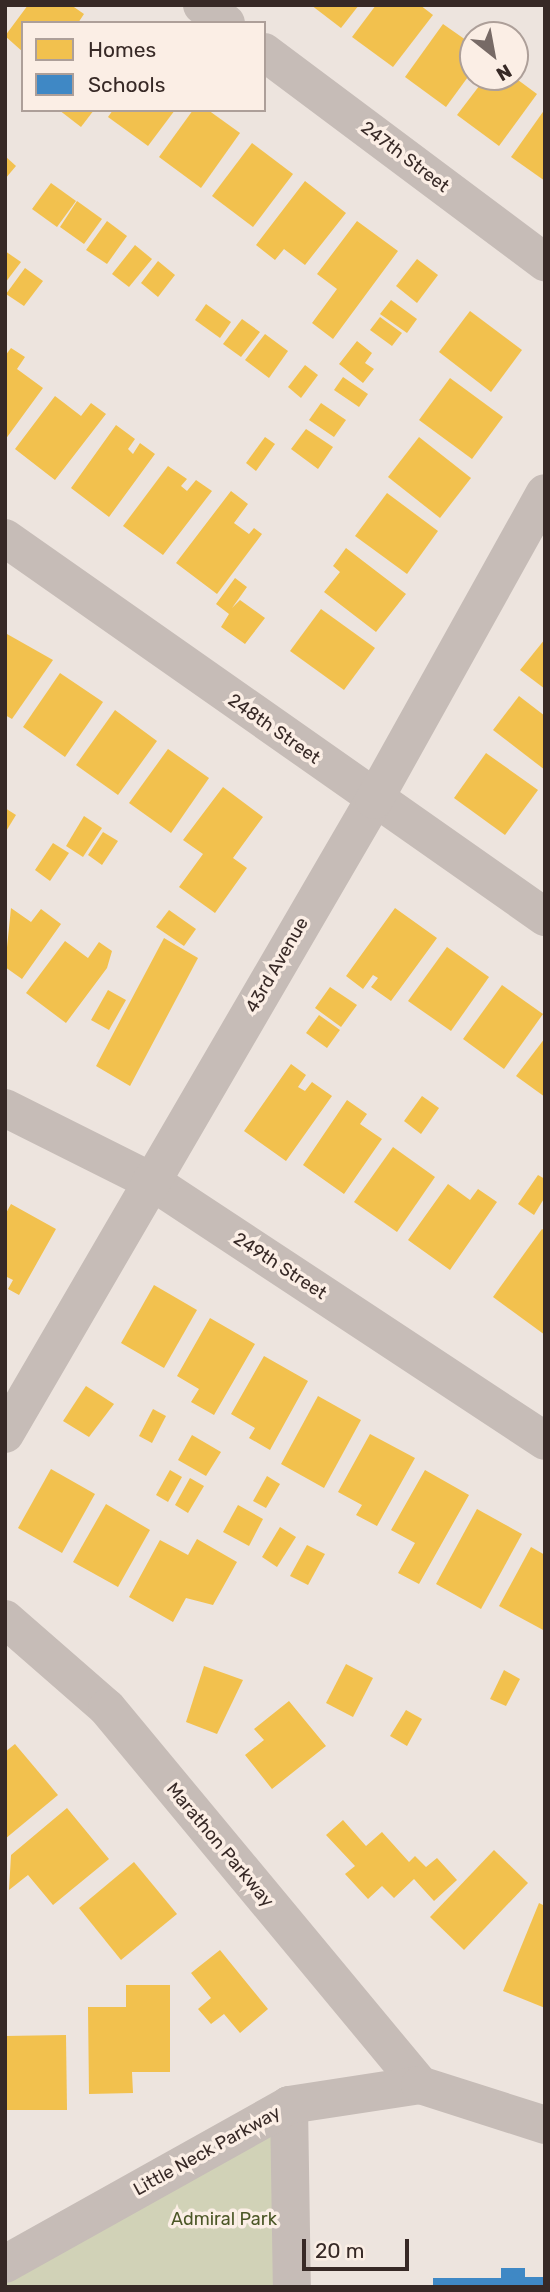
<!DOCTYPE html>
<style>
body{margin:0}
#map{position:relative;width:550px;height:2292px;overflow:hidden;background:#ede4de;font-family:Rubik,sans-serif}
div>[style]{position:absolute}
.green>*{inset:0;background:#d1d2b7}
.homes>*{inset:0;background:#f2c14e}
.schools>*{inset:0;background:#3f88c5}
.minor>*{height:38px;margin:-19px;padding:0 19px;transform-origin:19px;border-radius:19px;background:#c6bcb7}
span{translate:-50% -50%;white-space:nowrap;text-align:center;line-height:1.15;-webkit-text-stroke:7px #fbeee5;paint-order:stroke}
.street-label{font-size:18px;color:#372926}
.park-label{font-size:18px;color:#4c5727}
.frame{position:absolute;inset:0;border:7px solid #372926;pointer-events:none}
.legend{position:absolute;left:21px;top:21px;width:245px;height:91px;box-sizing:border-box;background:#fbeee5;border:2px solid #ad9f99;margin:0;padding:9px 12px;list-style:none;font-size:21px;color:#372926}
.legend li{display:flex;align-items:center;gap:14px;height:35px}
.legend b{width:35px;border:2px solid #ad9f99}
.north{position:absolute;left:459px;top:21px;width:70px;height:70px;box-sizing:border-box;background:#fbeee5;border:2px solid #ad9f99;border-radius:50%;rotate:149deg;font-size:19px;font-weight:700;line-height:28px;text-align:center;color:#372926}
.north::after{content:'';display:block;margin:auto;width:24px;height:32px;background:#776a66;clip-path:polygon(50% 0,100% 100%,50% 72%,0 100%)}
.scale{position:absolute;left:302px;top:2239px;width:107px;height:32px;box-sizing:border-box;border:4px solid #372926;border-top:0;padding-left:9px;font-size:21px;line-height:24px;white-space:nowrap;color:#372926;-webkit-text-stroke:5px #fbeee5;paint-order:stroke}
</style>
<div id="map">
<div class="green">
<div style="clip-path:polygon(289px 2105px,292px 2287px,5px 2287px,5px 2264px)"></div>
</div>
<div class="homes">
<div style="clip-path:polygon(28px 5px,71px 5px,84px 14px,78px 23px,23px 23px,23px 52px,5px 36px)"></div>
<div style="clip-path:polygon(311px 5px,359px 5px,341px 28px)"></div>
<div style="clip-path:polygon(376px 5px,420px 5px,433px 15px,393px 67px,352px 37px)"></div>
<div style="clip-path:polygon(443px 24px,473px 45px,473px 70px,446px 107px,405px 77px)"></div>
<div style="clip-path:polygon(486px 77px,514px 77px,537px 94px,499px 146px,457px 115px)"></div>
<div style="clip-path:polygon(545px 109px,545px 181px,511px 157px)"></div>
<div style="clip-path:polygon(59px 110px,94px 110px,81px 127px)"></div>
<div style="clip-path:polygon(113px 110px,175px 110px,148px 146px,108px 117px)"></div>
<div style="clip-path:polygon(193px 110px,208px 110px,240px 133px,201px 188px,159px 157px)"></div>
<div style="clip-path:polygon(252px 143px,293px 174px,253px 227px,212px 196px)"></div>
<div style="clip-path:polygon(5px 156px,16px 166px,5px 179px)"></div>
<div style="clip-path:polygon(305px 181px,346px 213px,305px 265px,284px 249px,275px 260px,256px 245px)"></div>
<div style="clip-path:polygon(51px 183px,76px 201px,57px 227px,32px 209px)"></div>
<div style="clip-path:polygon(77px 201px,102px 219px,84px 244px,60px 227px)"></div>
<div style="clip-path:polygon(107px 221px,127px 236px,107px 264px,86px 250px)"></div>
<div style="clip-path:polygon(357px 221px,398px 251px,333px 339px,312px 323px,337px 289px,317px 274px)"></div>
<div style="clip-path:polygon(135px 245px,152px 259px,129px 287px,112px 274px)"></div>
<div style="clip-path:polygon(5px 251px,21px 262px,5px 283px)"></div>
<div style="clip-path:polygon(417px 259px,438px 275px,417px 303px,396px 286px)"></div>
<div style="clip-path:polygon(158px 261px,175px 275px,158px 297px,141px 283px)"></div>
<div style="clip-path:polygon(25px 268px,43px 281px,24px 306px,6px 294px)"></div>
<div style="clip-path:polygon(391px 300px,417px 319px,407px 333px,380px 314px)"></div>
<div style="clip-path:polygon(206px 304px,231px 322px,220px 338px,195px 320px)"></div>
<div style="clip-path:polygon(470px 311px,522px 350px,491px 392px,439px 352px)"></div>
<div style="clip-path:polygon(380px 317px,402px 333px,392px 346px,370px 330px)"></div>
<div style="clip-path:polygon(242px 319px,260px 332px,241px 357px,223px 344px)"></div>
<div style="clip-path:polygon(265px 334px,288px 351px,269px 378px,245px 360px)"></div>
<div style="clip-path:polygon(357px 341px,372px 353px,365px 363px,374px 369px,363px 383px,339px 364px)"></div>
<div style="clip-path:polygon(11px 348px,25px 357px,17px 369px,43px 388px,5px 440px,5px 356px)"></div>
<div style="clip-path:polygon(305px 365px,318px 375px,301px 398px,288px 387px)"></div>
<div style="clip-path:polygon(343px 377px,368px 394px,359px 407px,334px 390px)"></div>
<div style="clip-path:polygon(450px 378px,503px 417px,472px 459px,419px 420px)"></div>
<div style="clip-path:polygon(55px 396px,81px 416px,91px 403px,106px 414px,55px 480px,15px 449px)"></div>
<div style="clip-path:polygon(321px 403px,346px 420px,334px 437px,309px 420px)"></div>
<div style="clip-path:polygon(116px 425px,135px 439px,128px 449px,133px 454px,140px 443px,155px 454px,109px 517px,71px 488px)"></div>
<div style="clip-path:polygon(306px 429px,333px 447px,318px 469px,291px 449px)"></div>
<div style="clip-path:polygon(265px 437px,275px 444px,256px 471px,246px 463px)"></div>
<div style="clip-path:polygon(419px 437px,471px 478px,440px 518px,388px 477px)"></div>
<div style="clip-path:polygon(168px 466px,187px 479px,181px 486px,187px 491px,196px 480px,212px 491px,163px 555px,123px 526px)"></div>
<div style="clip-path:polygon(231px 491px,248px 504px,234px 523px,249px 534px,254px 528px,262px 534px,217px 594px,176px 563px)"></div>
<div style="clip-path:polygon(387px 493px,438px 531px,407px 574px,355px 536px)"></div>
<div style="clip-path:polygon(346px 548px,406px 594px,376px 632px,324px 592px,340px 572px,333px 566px)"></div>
<div style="clip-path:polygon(235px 578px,247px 587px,232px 608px,240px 600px,265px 618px,245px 644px,221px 627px,229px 614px,216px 604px)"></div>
<div style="clip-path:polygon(321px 609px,375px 648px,344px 690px,290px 651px)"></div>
<div style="clip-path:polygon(7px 634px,53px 660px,12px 719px,5px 715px)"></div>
<div style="clip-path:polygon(545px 639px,545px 689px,520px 670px)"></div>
<div style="clip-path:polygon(60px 673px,103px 702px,65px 757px,23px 727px)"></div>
<div style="clip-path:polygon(519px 696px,545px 716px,545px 770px,493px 730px)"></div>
<div style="clip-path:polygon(115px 710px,157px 741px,118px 795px,76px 765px)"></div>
<div style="clip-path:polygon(168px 749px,209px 778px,171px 833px,129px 803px)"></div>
<div style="clip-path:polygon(486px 753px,538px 790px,505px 835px,454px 798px)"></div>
<div style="clip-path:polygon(223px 787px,263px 817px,233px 858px,247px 868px,215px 913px,179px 887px,203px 854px,183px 840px)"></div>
<div style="clip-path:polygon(5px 808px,16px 815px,5px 833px)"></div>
<div style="clip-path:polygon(84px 816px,102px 828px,83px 857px,66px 846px)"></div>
<div style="clip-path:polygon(103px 832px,118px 841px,102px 865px,88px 855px)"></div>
<div style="clip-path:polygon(53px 843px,69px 853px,50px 881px,35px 870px)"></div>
<div style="clip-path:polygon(11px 908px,31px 922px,41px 909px,61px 924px,22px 979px,5px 967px)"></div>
<div style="clip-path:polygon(395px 908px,437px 938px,391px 1001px,371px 987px,378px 978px,373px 975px,363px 989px,346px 976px)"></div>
<div style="clip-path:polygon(169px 910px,196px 929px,184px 946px,156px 927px)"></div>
<div style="clip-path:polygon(164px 938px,198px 958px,130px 1086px,96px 1066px)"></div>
<div style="clip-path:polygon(65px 941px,88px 958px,99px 942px,112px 951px,107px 968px,66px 1023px,26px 993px)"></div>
<div style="clip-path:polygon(447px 947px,489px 977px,451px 1031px,408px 1001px)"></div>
<div style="clip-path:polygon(502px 985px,543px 1014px,504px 1069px,463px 1039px)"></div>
<div style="clip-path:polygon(330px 987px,357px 1005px,341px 1027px,315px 1008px)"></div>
<div style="clip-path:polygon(108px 990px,126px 1000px,109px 1030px,91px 1020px)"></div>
<div style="clip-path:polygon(319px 1015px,340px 1030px,327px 1048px,306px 1033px)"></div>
<div style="clip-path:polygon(545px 1038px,545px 1097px,516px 1076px)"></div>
<div style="clip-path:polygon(291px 1064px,306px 1075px,298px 1087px,305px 1091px,312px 1082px,332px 1096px,286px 1161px,244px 1131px)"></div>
<div style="clip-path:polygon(422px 1096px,439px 1108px,421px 1134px,404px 1121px)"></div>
<div style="clip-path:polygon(347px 1100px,367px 1114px,360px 1124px,382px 1139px,344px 1194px,303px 1165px)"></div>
<div style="clip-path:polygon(393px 1147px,435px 1177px,397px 1232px,354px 1202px)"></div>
<div style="clip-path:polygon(538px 1175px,545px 1179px,545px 1197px,534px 1215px,518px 1204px)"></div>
<div style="clip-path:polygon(448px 1184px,470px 1200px,478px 1189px,497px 1202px,450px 1270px,408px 1240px)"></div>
<div style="clip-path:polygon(11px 1204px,56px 1229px,19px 1295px,8px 1289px,13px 1280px,5px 1276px,5px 1215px)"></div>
<div style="clip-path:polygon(542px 1229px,545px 1231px,545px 1335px,493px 1297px)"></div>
<div style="clip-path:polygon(154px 1285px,197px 1310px,164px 1368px,121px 1343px)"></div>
<div style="clip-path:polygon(210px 1318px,255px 1344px,214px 1415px,191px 1402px,199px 1389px,177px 1376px)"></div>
<div style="clip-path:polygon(264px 1356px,308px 1381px,270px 1450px,249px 1438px,255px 1428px,231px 1414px)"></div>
<div style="clip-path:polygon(86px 1386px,114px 1404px,89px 1437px,63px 1421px)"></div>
<div style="clip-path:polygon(318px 1396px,361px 1420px,324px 1488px,281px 1464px)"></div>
<div style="clip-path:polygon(153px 1409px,166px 1416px,152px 1443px,139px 1436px)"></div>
<div style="clip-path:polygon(370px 1434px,415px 1458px,377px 1526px,356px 1515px,362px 1505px,338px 1492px)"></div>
<div style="clip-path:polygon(192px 1435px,221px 1452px,206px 1476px,178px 1460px)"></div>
<div style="clip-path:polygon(51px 1469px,95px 1494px,62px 1553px,18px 1528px)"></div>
<div style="clip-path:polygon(170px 1470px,182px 1477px,168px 1502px,156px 1495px)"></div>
<div style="clip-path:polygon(425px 1470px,469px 1495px,419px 1584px,398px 1573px,415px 1543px,391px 1530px)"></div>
<div style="clip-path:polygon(267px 1476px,280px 1484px,266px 1508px,253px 1501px)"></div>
<div style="clip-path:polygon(190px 1478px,204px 1486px,188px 1513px,175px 1505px)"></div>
<div style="clip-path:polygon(106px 1504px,150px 1530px,118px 1587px,73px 1562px)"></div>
<div style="clip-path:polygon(238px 1505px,263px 1519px,249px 1546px,223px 1532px)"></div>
<div style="clip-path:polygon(477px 1509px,522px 1534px,481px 1609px,436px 1584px)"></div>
<div style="clip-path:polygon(280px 1527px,296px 1537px,277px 1567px,262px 1557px)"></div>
<div style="clip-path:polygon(197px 1539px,237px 1562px,213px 1605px,186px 1598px,173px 1622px,129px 1597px,160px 1540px,188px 1555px)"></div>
<div style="clip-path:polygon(307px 1545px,325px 1554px,308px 1585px,290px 1576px)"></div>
<div style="clip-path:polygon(531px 1547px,545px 1555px,545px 1631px,499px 1606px)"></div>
<div style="clip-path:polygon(346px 1664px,373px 1678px,353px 1717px,326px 1703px)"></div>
<div style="clip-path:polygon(204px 1666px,243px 1680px,217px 1734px,186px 1722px)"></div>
<div style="clip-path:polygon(504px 1670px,520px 1679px,506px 1706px,490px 1699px)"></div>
<div style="clip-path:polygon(289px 1701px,326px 1746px,272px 1789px,245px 1755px,264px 1740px,254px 1729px)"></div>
<div style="clip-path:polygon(406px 1710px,422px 1719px,407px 1746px,390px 1736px)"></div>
<div style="clip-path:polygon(15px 1744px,58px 1795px,5px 1839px,5px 1752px)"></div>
<div style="clip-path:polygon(67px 1808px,109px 1859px,53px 1905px,28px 1875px,9px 1890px,11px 1855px)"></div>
<div style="clip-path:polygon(343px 1820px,366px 1846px,382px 1832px,409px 1862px,415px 1856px,426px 1867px,437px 1858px,457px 1880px,434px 1901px,414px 1879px,394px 1898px,382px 1886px,368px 1899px,345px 1874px,355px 1866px,326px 1835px)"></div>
<div style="clip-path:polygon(494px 1850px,528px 1883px,464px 1950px,430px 1917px)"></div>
<div style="clip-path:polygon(134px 1862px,177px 1914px,121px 1960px,79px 1908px)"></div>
<div style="clip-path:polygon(539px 1903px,545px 1906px,545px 2008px,503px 1991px)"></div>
<div style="clip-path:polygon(220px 1950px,268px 2009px,240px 2033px,224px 2014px,211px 2024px,198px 2009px,211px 1998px,191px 1973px)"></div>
<div style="clip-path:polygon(126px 1985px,170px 1985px,170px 2072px,132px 2072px,133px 2093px,89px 2094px,88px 2007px,126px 2007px)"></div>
<div style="clip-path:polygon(66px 2035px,67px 2110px,5px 2110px,5px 2036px)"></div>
</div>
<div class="schools">
<div style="clip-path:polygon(501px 2268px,525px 2268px,525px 2277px,545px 2277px,545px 2287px,433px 2287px,433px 2278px,501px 2278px)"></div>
</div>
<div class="minor">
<div style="left:202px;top:5px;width:30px;rotate:37deg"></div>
<div style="left:264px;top:52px;width:351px;rotate:36.8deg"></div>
<div style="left:5px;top:538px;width:660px;rotate:35.06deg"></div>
<div style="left:5px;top:1108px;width:163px;rotate:26.6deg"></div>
<div style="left:151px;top:1181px;width:472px;rotate:33.4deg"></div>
<div style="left:5px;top:1434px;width:734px;rotate:-59.8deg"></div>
<div style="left:374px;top:800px;width:351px;rotate:-60.9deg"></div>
<div style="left:5px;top:1619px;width:135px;rotate:41.1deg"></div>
<div style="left:107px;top:1708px;width:490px;rotate:50.3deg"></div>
<div style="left:289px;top:2105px;width:182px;rotate:89.1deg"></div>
<div style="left:5px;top:2264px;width:325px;rotate:-29.2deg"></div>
<div style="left:289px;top:2105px;width:133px;rotate:-8.7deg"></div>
<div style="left:420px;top:2085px;width:131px;rotate:17.7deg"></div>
</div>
<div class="street-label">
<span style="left:405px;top:157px;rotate:37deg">247th Street</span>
<span style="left:274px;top:729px;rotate:35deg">248th Street</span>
<span style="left:277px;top:965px;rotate:-60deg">43rd Avenue</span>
<span style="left:280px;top:1266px;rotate:33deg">249th Street</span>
<span style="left:220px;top:1845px;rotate:50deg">Marathon Parkway</span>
<span style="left:207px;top:2151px;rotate:-29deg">Little Neck Parkway</span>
</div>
<div class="park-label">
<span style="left:224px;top:2219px">Admiral Park</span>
</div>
<div class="frame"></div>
<ul class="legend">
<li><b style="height:19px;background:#f2c14e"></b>Homes</li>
<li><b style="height:19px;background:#3f88c5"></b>Schools</li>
</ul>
<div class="north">N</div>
<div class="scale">20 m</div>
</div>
